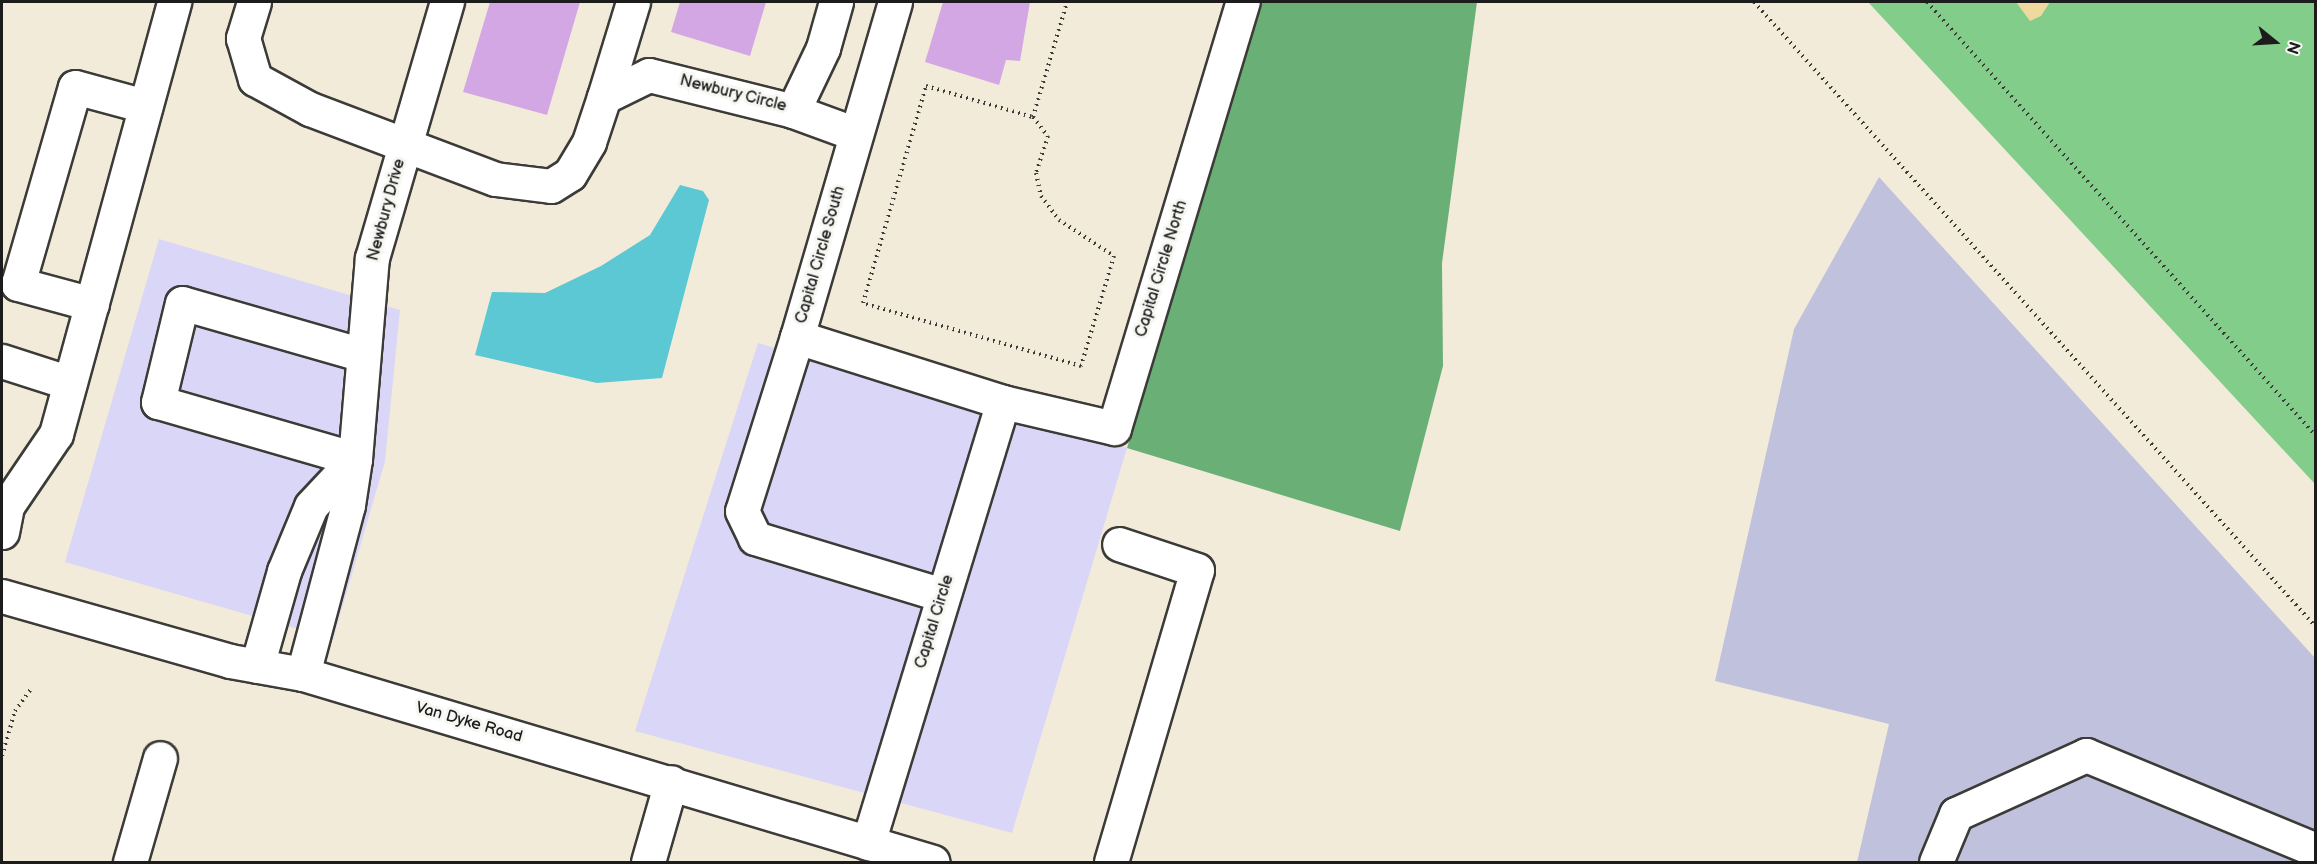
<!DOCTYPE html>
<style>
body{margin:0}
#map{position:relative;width:2317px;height:864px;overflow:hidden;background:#f3ebd9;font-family:"Balsamiq Sans",sans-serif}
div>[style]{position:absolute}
.built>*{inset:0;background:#d9d6f7}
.industrial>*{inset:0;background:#c0c2dd}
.green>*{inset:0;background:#83cd8a}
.forest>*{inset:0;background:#6ab076}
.sand>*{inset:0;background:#eeda9e}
.water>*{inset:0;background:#5bc8d3}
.building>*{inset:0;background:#d2a7e4}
.path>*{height:4px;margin-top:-2px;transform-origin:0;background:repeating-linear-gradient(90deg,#3c3b38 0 1.5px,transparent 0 6px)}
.roads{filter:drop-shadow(2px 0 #3c3b38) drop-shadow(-2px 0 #3c3b38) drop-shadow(0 2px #3c3b38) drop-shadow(0 -2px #3c3b38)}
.minor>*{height:33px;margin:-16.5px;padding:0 16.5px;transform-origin:16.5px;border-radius:16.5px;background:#fff}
span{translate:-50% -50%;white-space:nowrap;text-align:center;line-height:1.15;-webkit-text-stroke:6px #f6f6f2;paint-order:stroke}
.street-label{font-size:16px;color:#1c1c1c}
.frame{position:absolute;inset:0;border:3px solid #1c1c1c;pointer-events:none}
.north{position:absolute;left:2245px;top:12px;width:60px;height:60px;-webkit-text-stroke:4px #f6f6f2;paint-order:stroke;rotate:108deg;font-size:16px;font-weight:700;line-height:24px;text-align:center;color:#1c1c1c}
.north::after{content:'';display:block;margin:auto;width:21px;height:27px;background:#1c1c1c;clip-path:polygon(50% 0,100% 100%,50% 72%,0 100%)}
</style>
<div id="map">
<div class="built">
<div style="clip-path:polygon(159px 239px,400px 310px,385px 461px,333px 639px,65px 562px)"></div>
<div style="clip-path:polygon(758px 343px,1127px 448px,1012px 833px,635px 731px)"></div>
</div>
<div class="industrial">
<div style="clip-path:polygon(1879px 177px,2315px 658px,2315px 862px,1857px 862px,1889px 724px,1715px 681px,1794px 329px)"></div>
</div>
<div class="green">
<div style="clip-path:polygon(1868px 2px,2315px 2px,2315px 484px)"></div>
</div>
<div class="forest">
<div style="clip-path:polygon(1262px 2px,1477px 2px,1442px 263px,1443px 366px,1400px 531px,1127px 448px)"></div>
</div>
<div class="sand">
<div style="clip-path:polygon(2016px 2px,2050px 2px,2041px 16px,2030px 21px)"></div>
</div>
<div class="water">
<div style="clip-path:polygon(680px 185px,703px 191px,709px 200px,662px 378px,597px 383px,475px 355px,492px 292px,545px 293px,601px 266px,650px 235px)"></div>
</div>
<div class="building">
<div style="clip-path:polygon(490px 2px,580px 2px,547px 115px,463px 92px)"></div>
<div style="clip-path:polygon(680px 2px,766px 2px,750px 56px,671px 32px)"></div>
<div style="clip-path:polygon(943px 2px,1030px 2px,1020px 61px,1006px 60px,999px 85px,925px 62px)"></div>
</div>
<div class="path">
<div style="left:1754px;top:2px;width:841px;rotate:48.04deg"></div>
<div style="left:1927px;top:2px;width:583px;rotate:48.13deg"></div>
<div style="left:1033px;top:117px;width:24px;rotate:52deg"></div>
<div style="left:1048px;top:136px;width:39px;rotate:108deg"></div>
<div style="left:1036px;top:173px;width:24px;rotate:78deg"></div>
<div style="left:1041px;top:196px;width:30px;rotate:53deg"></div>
<div style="left:1059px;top:220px;width:66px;rotate:33.2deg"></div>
<div style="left:1114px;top:256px;width:115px;rotate:106.7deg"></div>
<div style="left:1081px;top:366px;width:227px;rotate:-163.9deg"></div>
<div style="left:863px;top:303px;width:226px;rotate:-73.8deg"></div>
<div style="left:926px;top:86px;width:111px;rotate:16.2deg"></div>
<div style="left:1033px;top:117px;width:120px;rotate:-73.5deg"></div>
<div style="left:2px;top:756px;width:47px;rotate:-73.9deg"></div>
<div style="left:15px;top:711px;width:27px;rotate:-54deg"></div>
</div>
<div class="roads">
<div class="minor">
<div style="left:254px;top:2px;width:38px;rotate:107deg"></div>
<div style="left:243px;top:38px;width:43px;rotate:73.7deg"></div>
<div style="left:255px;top:79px;width:63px;rotate:28.6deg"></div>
<div style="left:310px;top:109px;width:198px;rotate:20.7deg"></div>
<div style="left:495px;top:179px;width:56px;rotate:7.1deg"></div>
<div style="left:551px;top:186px;width:22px;rotate:-32deg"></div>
<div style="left:570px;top:174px;width:37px;rotate:-59deg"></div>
<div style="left:589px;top:142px;width:47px;rotate:-71.6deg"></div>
<div style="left:604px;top:97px;width:50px;rotate:-26.1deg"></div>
<div style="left:649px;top:75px;width:148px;rotate:14deg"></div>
<div style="left:793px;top:111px;width:70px;rotate:-64.5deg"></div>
<div style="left:823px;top:48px;width:48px;rotate:-74.2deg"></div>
<div style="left:895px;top:2px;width:349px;rotate:106.3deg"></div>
<div style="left:797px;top:337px;width:216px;rotate:17.5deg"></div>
<div style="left:1003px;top:402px;width:114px;rotate:13.2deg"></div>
<div style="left:1114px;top:428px;width:445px;rotate:-73.2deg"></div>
<div style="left:604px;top:97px;width:99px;rotate:-73deg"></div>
<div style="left:793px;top:111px;width:67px;rotate:20.1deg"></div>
<div style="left:92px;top:304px;width:77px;rotate:-164.9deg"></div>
<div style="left:18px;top:284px;width:205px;rotate:-73.9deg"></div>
<div style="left:75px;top:87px;width:73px;rotate:15.2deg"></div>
<div style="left:797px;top:337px;width:182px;rotate:107.5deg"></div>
<div style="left:742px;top:511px;width:30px;rotate:64deg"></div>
<div style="left:755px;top:538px;width:196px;rotate:16.9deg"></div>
<div style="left:363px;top:355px;width:188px;rotate:-164deg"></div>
<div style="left:182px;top:303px;width:102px;rotate:103.6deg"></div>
<div style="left:158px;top:402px;width:205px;rotate:16.1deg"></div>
<div style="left:355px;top:459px;width:202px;rotate:-85.2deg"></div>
<div style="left:372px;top:258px;width:267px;rotate:-73.7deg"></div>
<div style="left:2px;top:361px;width:71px;rotate:17.9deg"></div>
<div style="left:2px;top:532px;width:26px;rotate:-79deg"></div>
<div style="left:7px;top:506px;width:87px;rotate:-55.8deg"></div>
<div style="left:56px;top:434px;width:448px;rotate:-74.7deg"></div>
<div style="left:2px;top:596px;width:237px;rotate:15.9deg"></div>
<div style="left:230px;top:661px;width:74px;rotate:10.1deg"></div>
<div style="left:303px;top:674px;width:657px;rotate:16.62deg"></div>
<div style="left:257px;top:666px;width:99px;rotate:-74.1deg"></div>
<div style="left:284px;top:571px;width:70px;rotate:-67.4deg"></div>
<div style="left:311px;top:506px;width:64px;rotate:-46.9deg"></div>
<div style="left:355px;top:459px;width:47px;rotate:98.7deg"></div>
<div style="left:348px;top:505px;width:175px;rotate:104.9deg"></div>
<div style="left:868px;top:843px;width:461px;rotate:-73deg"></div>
<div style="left:130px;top:862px;width:108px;rotate:-73.9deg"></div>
<div style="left:648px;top:862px;width:83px;rotate:-74deg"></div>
<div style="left:1111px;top:862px;width:304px;rotate:-73.6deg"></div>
<div style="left:1197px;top:570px;width:82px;rotate:-161.6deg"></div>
<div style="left:1936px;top:862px;width:52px;rotate:-67.4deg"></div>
<div style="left:1956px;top:814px;width:143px;rotate:-24.4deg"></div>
<div style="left:2086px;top:755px;width:249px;rotate:22.4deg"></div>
</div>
</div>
<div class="street-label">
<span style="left:733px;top:94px;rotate:14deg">Newbury Circle</span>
<span style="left:387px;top:210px;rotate:-75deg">Newbury Drive</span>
<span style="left:821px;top:255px;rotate:-74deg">Capital Circle South</span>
<span style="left:1162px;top:269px;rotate:-73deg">Capital Circle North</span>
<span style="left:935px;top:622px;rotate:-73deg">Capital Circle</span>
<span style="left:469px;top:723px;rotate:16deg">Van Dyke Road</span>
</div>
<div class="frame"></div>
<div class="north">N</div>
</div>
